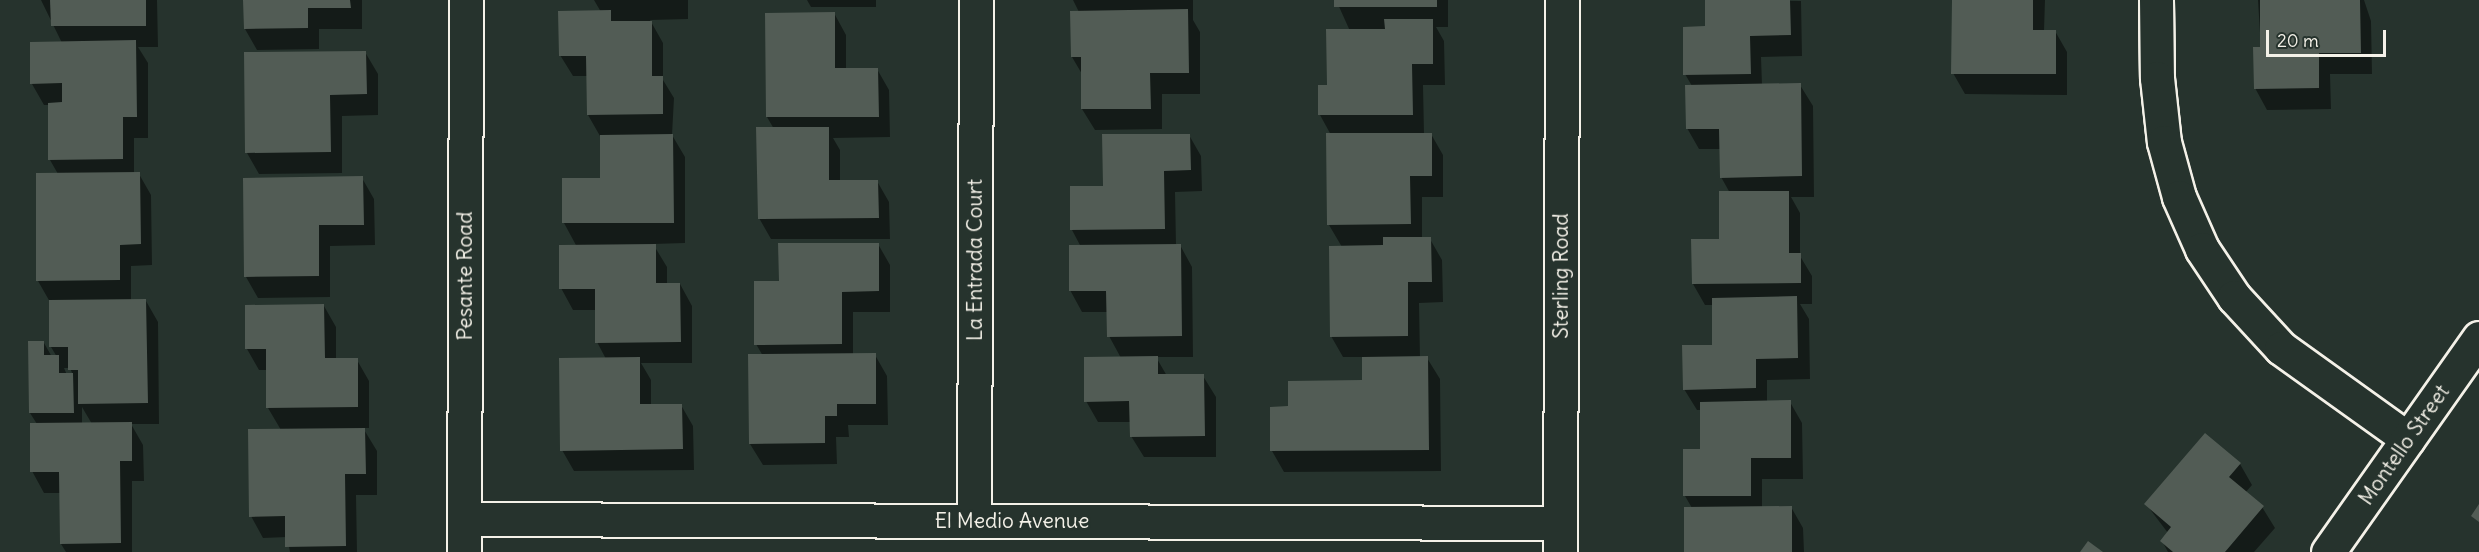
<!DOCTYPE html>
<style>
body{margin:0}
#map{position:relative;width:2479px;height:552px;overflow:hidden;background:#26332d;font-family:Delius,sans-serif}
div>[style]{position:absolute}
.shadow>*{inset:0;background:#0007}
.building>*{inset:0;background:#525c55}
.roads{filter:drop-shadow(2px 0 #f4f1e8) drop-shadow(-2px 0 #f4f1e8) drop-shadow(0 2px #f4f1e8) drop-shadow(0 -2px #f4f1e8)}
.minor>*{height:33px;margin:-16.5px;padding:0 16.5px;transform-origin:16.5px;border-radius:16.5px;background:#26332d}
span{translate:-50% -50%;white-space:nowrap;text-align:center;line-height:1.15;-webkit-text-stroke:5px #26332d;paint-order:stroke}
.street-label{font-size:21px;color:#f4f1e8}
.scale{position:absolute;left:2266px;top:30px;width:120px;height:27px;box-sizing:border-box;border:3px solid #f4f1e8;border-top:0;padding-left:8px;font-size:18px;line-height:21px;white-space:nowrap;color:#f4f1e8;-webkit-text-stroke:4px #26332d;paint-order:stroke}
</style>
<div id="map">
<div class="shadow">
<div style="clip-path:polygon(evenodd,41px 0,157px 0,158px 47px,138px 47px,148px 63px,148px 138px,134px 138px,134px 174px,139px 174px,151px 195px,152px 265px,131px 266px,131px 301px,146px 301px,158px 322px,159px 424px,131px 424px,143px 445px,144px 481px,132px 481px,132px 552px,66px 552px,61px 544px,61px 493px,44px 493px,32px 471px,37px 424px,30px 413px,30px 343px,44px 343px,52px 357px,57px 357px,51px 347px,50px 302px,38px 281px,58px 174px,50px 160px,49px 105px,44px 105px,32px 84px,62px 43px,41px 0,64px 368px,70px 368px,73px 375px,67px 375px,64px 368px,41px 0,82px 407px,92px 424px,82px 424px,82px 407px)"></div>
<div style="clip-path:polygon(245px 0,362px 0,362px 29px,319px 29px,319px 49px,257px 50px,245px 29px)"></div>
<div style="clip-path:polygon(594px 0,688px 0,688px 19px,650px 20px,663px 43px,663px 80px,674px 98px,672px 135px,685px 157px,685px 243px,653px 244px,667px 267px,667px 284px,680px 284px,692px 306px,692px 363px,641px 363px,651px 380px,651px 406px,681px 405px,693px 426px,694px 470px,574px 471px,562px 450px,606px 359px,597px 342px,596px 310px,573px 310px,561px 288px,577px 247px,564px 223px,602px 179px,600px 136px,588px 115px,588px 76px,573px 76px,560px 55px,601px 12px)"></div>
<div style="clip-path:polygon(807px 0,876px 0,876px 7px,811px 7px)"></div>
<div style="clip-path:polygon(1073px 0,1193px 0,1193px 20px,1200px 32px,1200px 94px,1162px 94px,1162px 129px,1095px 130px,1082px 109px,1082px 74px,1072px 57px,1079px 12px)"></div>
<div style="clip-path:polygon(1336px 0,1448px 0,1448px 27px,1436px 27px,1444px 41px,1445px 85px,1423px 85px,1424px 134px,1431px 134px,1443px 155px,1443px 197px,1422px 197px,1422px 239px,1430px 239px,1442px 260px,1443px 302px,1419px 303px,1420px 358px,1427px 358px,1440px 379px,1441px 471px,1284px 472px,1272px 451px,1290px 408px,1364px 382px,1363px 357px,1343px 357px,1331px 336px,1342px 247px,1329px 225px,1331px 135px,1320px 115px,1350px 31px)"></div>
<div style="clip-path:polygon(1706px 0,1801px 1px,1802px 56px,1761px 57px,1762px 85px,1800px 85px,1813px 106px,1814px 197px,1791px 197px,1800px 213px,1800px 256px,1812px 276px,1812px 304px,1800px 304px,1809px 319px,1810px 379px,1767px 380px,1767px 402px,1790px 402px,1802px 423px,1803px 479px,1762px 479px,1762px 507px,1791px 507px,1803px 528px,1804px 552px,1686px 552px,1692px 508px,1685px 496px,1702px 450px,1701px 410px,1697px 410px,1684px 389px,1714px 346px,1713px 305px,1705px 305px,1693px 284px,1721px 241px,1730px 193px,1721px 177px,1721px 149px,1699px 149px,1687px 128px,1692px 86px,1685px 74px,1707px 28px)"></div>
<div style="clip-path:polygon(1954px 0,2045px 0,2044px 31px,2055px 31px,2067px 52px,2067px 95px,1965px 94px,1953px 73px)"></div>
<div style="clip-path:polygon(2258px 0,2364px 0,2371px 21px,2372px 74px,2330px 74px,2331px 109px,2267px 110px,2255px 88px,2261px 49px)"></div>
<div style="clip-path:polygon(834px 13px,846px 35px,846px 69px,877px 69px,889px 90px,890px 137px,833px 138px,840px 150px,840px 182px,877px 181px,889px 202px,890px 239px,771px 239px,759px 218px,774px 129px,767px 117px)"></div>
<div style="clip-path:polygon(365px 52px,378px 74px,378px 115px,342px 116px,342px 173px,259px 174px,247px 153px)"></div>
<div style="clip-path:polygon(1189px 135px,1201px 156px,1202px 191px,1175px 192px,1176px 245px,1180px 245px,1192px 267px,1193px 357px,1156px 357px,1167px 376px,1203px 376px,1216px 397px,1216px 457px,1144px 457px,1131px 436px,1131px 422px,1098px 422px,1086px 401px,1121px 358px,1109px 336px,1108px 312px,1082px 312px,1070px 290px,1081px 247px,1072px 230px,1104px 188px)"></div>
<div style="clip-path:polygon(362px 178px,374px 199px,375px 245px,330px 246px,330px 297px,258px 298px,246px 277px)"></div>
<div style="clip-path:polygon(878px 244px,890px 265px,890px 312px,853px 312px,853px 355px,875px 355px,887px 376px,888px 425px,848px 425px,849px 437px,836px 437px,837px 464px,763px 465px,750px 444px,763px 356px,756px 344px,780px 282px)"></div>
<div style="clip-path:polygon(324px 306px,336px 327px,336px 360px,357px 360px,369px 381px,369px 428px,363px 428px,377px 451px,377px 495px,356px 495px,357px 552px,290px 552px,287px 537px,263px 538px,251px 516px,281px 430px,268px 408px,268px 370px,259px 370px,247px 349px)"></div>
<div style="clip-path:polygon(2240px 464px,2252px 485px,2245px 493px,2262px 507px,2275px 528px,2254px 552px,2168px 552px,2162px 541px,2168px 533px,2146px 504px)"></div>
</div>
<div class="building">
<div style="clip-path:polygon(50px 0,146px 0,146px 26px,51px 26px)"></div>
<div style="clip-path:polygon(243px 0,350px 0,351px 8px,308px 8px,308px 28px,244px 29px)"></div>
<div style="clip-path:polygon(1334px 0,1437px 0,1437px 7px,1334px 7px)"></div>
<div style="clip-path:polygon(1705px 0,1790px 0,1791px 35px,1750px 36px,1751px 74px,1683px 75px,1683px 27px,1705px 26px)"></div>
<div style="clip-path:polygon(1952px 0,2033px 0,2033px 30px,2056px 30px,2056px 74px,1951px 74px)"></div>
<div style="clip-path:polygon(2260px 0,2360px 0,2361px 53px,2319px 53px,2319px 88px,2254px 89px,2253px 47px,2260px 47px)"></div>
<div style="clip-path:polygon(1188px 9px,1189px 73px,1150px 73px,1151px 109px,1081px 109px,1081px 57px,1071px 57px,1070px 11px)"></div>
<div style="clip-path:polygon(611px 10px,611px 21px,652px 21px,652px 76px,663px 76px,663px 114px,587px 115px,586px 56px,559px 56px,558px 11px)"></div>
<div style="clip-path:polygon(835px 12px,835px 68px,878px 68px,879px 117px,766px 117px,765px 13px)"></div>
<div style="clip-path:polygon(1384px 19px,1433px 19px,1433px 64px,1412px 64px,1413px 115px,1318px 115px,1318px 85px,1327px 85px,1326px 29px,1385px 29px)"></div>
<div style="clip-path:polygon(136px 40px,137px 117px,123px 117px,123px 159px,48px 160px,48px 103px,62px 102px,62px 83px,30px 84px,30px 42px)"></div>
<div style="clip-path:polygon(366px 51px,367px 94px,330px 95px,331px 152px,245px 153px,244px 52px)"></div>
<div style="clip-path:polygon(1801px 83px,1802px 176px,1720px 178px,1719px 129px,1686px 129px,1685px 85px)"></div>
<div style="clip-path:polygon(756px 127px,829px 127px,829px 180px,878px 180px,879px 218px,758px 219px)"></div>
<div style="clip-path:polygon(1326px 133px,1432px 133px,1432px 176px,1410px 176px,1411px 224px,1327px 225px)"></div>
<div style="clip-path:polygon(673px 134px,674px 223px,562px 223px,562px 178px,600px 178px,600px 135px)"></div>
<div style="clip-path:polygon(1102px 134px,1190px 134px,1191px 170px,1164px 171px,1165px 229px,1070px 230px,1070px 186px,1103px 186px)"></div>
<div style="clip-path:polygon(140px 172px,141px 244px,120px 245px,120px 280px,36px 281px,36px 173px)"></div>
<div style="clip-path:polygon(363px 176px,364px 225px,319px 225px,319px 276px,244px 277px,243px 178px)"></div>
<div style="clip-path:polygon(1719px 191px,1789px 191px,1789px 253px,1801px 253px,1801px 283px,1692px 284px,1691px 239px,1719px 239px)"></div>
<div style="clip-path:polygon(1383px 237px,1431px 237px,1432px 282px,1408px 282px,1408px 336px,1330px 337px,1329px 246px,1383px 245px)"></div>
<div style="clip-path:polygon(778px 243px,879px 243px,879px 291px,842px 292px,842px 344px,754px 345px,754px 281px,779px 281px)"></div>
<div style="clip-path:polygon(656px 244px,656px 283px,680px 283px,681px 342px,595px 343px,595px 289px,559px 289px,559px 245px)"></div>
<div style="clip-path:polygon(1181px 244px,1182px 336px,1107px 337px,1106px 291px,1069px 291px,1069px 245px)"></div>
<div style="clip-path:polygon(1797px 296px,1798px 358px,1756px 359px,1756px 388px,1683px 390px,1682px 345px,1712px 345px,1712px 298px)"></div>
<div style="clip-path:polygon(146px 299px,148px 403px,78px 404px,78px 370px,68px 370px,68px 347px,49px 347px,49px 300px)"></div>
<div style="clip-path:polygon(324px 304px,325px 358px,358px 358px,358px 407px,266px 408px,266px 349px,245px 349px,245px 305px)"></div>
<div style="clip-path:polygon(28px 341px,44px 341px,44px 355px,59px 355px,59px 373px,73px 373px,74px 413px,29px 413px)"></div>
<div style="clip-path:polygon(876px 353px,876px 404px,837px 404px,837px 416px,825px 416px,825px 443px,749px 444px,748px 354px)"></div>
<div style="clip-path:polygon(1158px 356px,1158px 374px,1204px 374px,1205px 436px,1130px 437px,1129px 401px,1084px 402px,1084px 357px)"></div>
<div style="clip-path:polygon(1428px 356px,1429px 450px,1270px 451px,1270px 407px,1288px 406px,1288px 381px,1362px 380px,1362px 357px)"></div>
<div style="clip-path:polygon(640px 357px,640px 404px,682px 404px,683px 449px,560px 451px,559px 358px)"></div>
<div style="clip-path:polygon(1791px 400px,1791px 458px,1751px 458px,1751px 496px,1683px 496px,1683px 449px,1700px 449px,1700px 402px)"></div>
<div style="clip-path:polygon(132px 422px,132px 461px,120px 461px,121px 543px,60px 544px,59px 472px,30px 472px,30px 423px)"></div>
<div style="clip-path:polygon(365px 428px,366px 474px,345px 474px,346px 546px,285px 547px,285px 516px,249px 517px,248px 429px)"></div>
<div style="clip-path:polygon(2205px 433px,2241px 463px,2229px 477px,2264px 506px,2225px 552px,2173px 552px,2160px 541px,2171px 527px,2144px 504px)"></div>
<div style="clip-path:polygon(2479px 504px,2479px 522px,2471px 516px)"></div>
<div style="clip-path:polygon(1792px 506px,1792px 552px,1684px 552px,1684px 507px)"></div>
<div style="clip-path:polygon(2088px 541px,2103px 552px,2080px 552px)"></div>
</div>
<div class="roads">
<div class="minor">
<div style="left:2156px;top:0;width:78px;rotate:89.3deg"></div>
<div style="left:2157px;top:78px;width:64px;rotate:83.8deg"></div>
<div style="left:2164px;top:142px;width:57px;rotate:74.7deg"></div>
<div style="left:2179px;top:197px;width:57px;rotate:66.1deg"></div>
<div style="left:2202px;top:249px;width:58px;rotate:56.3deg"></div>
<div style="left:2234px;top:297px;width:69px;rotate:47.3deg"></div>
<div style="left:2281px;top:348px;width:156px;rotate:35.6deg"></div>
<div style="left:464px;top:519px;width:1096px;rotate:0.21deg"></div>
<div style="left:974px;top:521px;width:521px;rotate:-89.78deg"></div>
<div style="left:464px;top:552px;width:552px;rotate:-89.79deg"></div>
<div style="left:1560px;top:552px;width:552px;rotate:-89.79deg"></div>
<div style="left:2328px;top:552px;width:262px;rotate:-54.8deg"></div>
</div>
</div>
<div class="street-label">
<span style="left:975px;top:260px;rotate:-90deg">La Entrada Court</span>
<span style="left:465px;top:276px;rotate:-90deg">Pesante Road</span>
<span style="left:1561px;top:276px;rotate:-90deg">Sterling Road</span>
<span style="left:2404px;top:445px;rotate:-55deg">Montello Street</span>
<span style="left:1012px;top:521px">El Medio Avenue</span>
</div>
<div class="scale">20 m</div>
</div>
